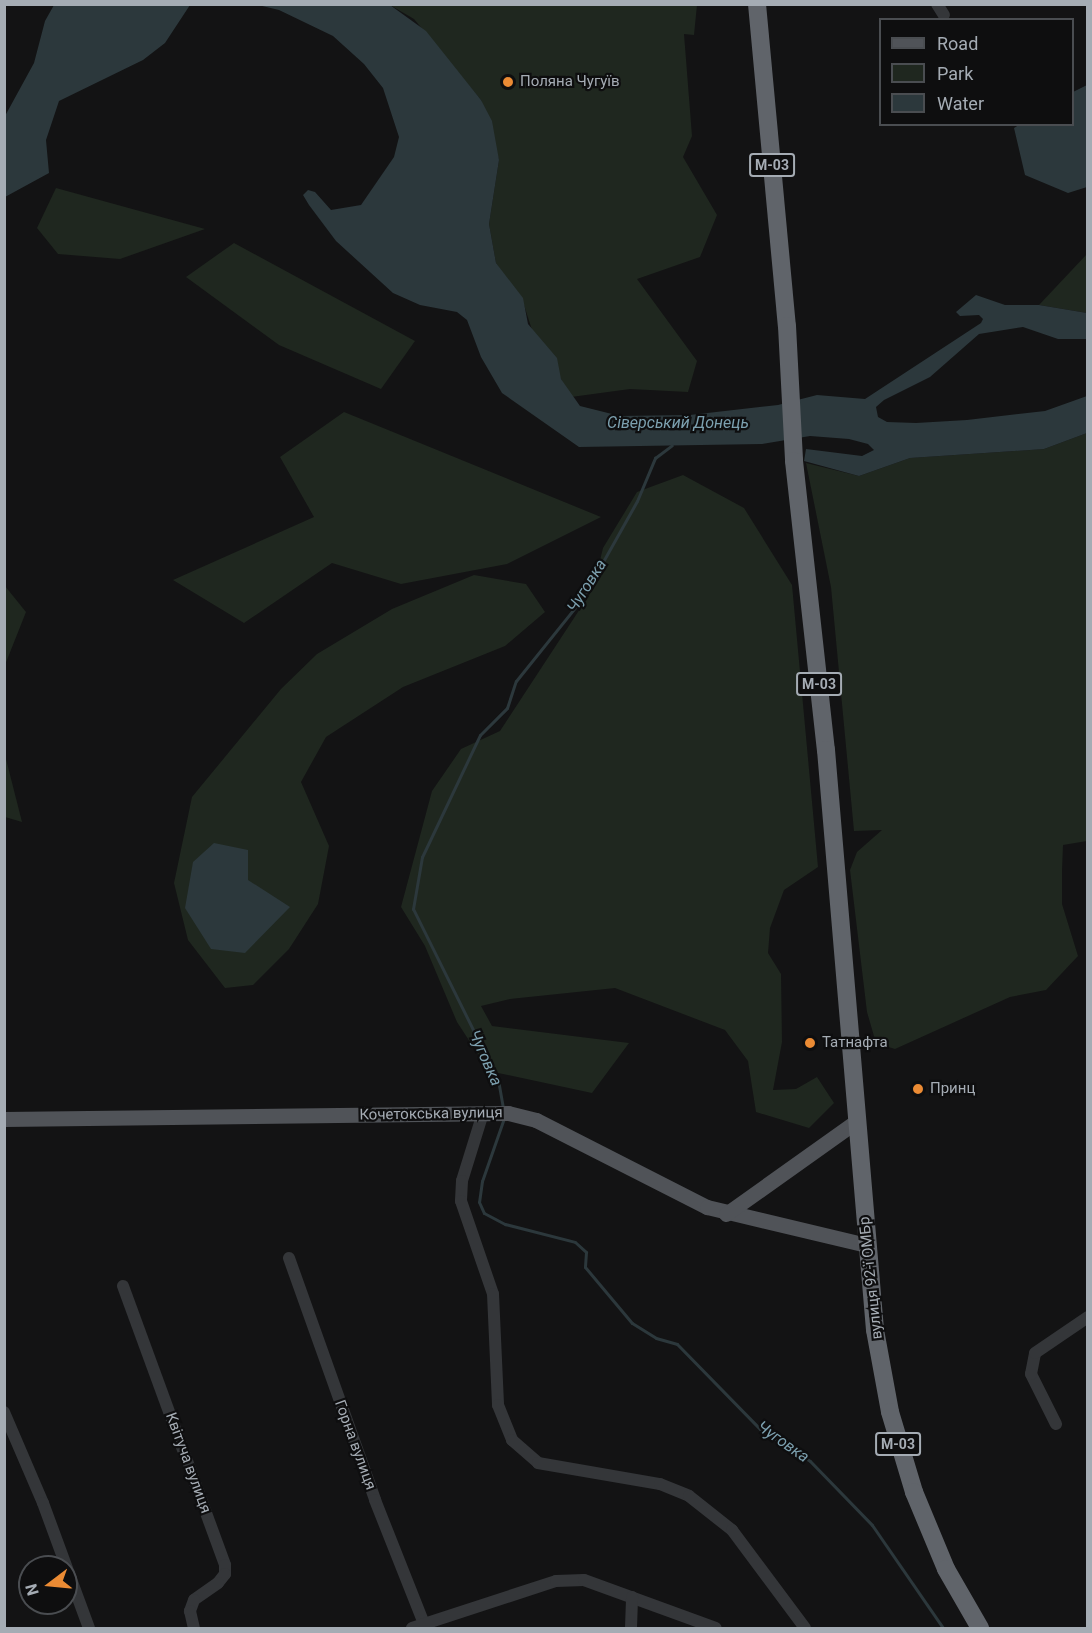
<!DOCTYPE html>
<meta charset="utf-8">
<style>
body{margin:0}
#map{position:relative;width:1092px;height:1633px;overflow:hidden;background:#131314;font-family:Roboto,sans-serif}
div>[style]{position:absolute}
.green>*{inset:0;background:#1f271f}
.water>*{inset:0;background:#2c383c}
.stream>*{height:3px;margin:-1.5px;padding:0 1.5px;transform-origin:1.5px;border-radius:1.5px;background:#2c383c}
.minor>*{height:12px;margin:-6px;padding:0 6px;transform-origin:6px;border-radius:6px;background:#343639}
.major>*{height:15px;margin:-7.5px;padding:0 7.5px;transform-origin:7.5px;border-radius:7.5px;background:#505358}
.highway>*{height:18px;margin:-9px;padding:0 9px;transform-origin:9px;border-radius:9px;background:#60646a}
.dots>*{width:16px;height:16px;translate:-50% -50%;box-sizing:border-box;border:3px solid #0e0e0f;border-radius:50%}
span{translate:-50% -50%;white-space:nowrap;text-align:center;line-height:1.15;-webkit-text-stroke:4.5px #0e0e0f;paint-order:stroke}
.shield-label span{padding:2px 4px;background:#0e0e0f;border:2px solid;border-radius:4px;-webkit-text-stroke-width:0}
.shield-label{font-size:14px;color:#a5acb4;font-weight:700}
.poi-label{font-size:15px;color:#a5acb4}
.left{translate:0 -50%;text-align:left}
.street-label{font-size:15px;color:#a5acb4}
.water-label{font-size:16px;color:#7ca0af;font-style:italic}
.frame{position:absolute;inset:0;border:6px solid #a5acb4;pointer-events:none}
.legend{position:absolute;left:879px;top:18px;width:195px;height:108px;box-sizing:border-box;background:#0e0e0f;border:2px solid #4a4d51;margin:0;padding:8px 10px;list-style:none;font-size:18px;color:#a5acb4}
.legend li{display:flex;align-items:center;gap:12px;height:30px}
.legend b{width:30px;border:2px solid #4a4d51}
.north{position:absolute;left:18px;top:1555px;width:60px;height:60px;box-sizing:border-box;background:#0e0e0f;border:2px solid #4a4d51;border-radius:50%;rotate:254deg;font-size:16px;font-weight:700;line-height:24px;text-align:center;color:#a5acb4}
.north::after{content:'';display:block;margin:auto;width:21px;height:27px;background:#eb8b34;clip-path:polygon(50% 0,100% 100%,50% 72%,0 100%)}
</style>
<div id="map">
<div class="green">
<div style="clip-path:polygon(390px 5px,697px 5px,694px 35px,684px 34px,692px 136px,683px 157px,717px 215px,700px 257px,637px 279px,697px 361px,688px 392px,630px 389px,571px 397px,557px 372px,558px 364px,533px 333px,524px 305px,496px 263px,489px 224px,499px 160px,481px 100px,414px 19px)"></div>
<div style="clip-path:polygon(56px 188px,205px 229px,120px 259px,58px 254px,37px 228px)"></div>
<div style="clip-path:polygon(234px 243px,415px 341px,381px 389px,279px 345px,186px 277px)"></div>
<div style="clip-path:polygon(1087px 254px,1087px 313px,1039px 305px)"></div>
<div style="clip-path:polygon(344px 412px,601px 517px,507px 564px,401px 584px,332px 563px,244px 623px,173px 580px,314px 517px,280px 457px)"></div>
<div style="clip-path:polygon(1087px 433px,1087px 841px,1063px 845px,1062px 871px,1062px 904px,1078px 956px,1046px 990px,1010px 997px,895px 1049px,876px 1043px,867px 1012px,850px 870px,857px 852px,882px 830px,854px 831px,831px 587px,806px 463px,859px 476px,910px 458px,1044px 449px)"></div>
<div style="clip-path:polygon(683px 475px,744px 508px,792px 585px,818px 867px,784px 890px,770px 928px,768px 953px,781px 974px,782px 1042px,773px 1090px,796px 1089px,817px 1077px,834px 1103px,809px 1128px,756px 1112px,748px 1061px,725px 1030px,615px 988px,510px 999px,481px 1006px,492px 1026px,629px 1043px,592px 1093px,489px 1071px,457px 1022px,425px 946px,401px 907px,432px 791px,461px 749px,500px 731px,593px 589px,603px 548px,637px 492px)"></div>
<div style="clip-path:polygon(474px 575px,526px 584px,545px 612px,505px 646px,403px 687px,326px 737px,301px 782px,329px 846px,318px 904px,289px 949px,253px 985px,225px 988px,188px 940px,174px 883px,192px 797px,281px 689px,317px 654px,392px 609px)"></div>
<div style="clip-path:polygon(5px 586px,26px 612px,5px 665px)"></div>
<div style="clip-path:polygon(4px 755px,5px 755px,22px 822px,5px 817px)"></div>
</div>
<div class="water">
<div style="clip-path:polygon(54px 5px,190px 5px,165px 43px,143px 60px,59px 101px,46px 140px,49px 173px,5px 197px,5px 116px,34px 63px,45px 21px)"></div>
<div style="clip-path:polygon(258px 5px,390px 5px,426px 31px,481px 100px,492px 121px,499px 160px,489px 224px,496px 263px,523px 298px,528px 324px,557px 358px,561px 379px,580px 406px,620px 416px,690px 415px,778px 405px,817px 395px,865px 399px,981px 323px,983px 319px,979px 315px,960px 316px,956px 312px,976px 295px,1005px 305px,1039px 305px,1087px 313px,1087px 339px,1058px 339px,1023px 327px,979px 334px,930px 377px,884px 400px,876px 407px,878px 417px,887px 422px,916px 423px,967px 420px,1045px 411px,1087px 396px,1087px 433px,1044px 449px,910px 458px,859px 476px,804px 461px,806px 449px,862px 456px,874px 450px,868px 444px,849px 439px,810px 436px,762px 444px,579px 447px,502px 393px,481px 357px,467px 320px,457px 312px,420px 305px,393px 293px,336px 241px,309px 205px,303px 195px,308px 190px,315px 192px,331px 210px,361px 205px,394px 157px,399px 137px,383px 88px,364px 64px,333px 36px,279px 10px)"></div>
<div style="clip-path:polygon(1087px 85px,1087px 187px,1068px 193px,1025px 175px,1014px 128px,1019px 125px,1072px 124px,1073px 92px)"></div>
<div style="clip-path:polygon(214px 843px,248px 850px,248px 880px,290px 907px,245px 953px,211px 949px,185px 908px,193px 862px)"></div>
</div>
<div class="stream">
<div style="left:503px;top:1108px;width:28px;rotate:-100deg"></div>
<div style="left:498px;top:1080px;width:191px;rotate:-116.4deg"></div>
<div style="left:413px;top:909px;width:53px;rotate:-80.2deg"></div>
<div style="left:422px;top:857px;width:135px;rotate:-64.6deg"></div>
<div style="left:480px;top:735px;width:38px;rotate:-45deg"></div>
<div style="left:507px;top:708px;width:28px;rotate:-72deg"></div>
<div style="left:516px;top:681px;width:105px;rotate:-51.2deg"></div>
<div style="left:582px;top:599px;width:112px;rotate:-60.7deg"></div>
<div style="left:637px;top:501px;width:47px;rotate:-67.3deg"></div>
<div style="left:655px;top:458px;width:21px;rotate:-37deg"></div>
<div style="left:504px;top:1118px;width:67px;rotate:109.2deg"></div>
<div style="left:482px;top:1181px;width:21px;rotate:98deg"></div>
<div style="left:479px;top:1202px;width:12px;rotate:66deg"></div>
<div style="left:484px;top:1213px;width:24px;rotate:28deg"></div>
<div style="left:505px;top:1224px;width:72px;rotate:14.4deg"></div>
<div style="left:575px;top:1242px;width:15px;rotate:42deg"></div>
<div style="left:586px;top:1252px;width:15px;rotate:94deg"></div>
<div style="left:585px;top:1267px;width:73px;rotate:50deg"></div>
<div style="left:632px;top:1323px;width:28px;rotate:32deg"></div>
<div style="left:656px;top:1338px;width:22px;rotate:16deg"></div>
<div style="left:677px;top:1344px;width:119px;rotate:45.7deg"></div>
<div style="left:760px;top:1429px;width:59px;rotate:32.6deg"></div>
<div style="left:810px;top:1461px;width:89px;rotate:45.9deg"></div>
<div style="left:872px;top:1525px;width:125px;rotate:55.4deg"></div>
</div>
<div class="minor">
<div style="left:937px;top:4px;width:13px;rotate:58deg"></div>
<div style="left:483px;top:1113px;width:71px;rotate:107.2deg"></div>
<div style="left:462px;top:1181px;width:20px;rotate:93deg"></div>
<div style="left:461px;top:1201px;width:98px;rotate:71deg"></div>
<div style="left:493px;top:1294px;width:111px;rotate:87.4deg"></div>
<div style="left:498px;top:1405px;width:38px;rotate:68deg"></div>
<div style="left:512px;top:1440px;width:35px;rotate:41deg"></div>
<div style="left:538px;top:1463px;width:124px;rotate:9.8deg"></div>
<div style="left:660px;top:1484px;width:31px;rotate:22deg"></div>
<div style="left:689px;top:1496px;width:55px;rotate:38.3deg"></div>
<div style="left:732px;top:1530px;width:122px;rotate:53.3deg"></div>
<div style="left:289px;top:1258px;width:257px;rotate:70.4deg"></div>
<div style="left:375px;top:1500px;width:133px;rotate:68.4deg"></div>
<div style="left:424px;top:1624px;width:6px;rotate:39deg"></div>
<div style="left:123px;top:1286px;width:297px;rotate:69.9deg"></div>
<div style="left:225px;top:1565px;width:9px;rotate:90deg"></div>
<div style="left:225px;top:1574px;width:11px;rotate:128deg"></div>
<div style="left:218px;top:1583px;width:29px;rotate:145deg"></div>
<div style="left:194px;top:1600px;width:12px;rotate:110deg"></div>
<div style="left:190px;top:1611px;width:17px;rotate:77deg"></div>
<div style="left:4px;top:1412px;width:99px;rotate:66.8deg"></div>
<div style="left:43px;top:1503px;width:133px;rotate:69.8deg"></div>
<div style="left:1056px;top:1424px;width:56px;rotate:-116.6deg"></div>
<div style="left:1031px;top:1374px;width:21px;rotate:-79deg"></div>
<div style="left:1035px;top:1353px;width:64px;rotate:-34.2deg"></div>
<div style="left:412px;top:1628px;width:151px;rotate:-18.1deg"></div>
<div style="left:556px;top:1581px;width:28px;rotate:-2deg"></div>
<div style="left:584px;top:1580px;width:140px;rotate:20deg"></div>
<div style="left:631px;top:1628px;width:31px;rotate:-88deg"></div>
</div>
<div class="major">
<div style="left:4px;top:1119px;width:504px;rotate:-0.68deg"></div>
<div style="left:508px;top:1113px;width:29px;rotate:14deg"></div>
<div style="left:536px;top:1120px;width:192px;rotate:27deg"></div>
<div style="left:707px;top:1207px;width:164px;rotate:13.4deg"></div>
<div style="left:726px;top:1214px;width:161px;rotate:-35.4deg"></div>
</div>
<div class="highway">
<div style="left:757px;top:4px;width:323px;rotate:84.7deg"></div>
<div style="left:787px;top:326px;width:135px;rotate:87deg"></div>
<div style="left:794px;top:461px;width:291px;rotate:83.7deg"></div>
<div style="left:826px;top:750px;width:582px;rotate:85.17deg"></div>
<div style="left:875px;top:1330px;width:83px;rotate:79.6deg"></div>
<div style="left:890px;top:1412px;width:84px;rotate:73.3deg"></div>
<div style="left:914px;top:1492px;width:83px;rotate:67.4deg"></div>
<div style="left:946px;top:1569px;width:68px;rotate:60deg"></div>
</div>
<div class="dots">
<div style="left:508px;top:82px;background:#eb8b34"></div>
<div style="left:810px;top:1043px;background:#eb8b34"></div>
<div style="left:918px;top:1089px;background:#eb8b34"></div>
</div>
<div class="shield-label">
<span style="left:772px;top:165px">М-03</span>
<span style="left:819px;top:684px">М-03</span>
<span style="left:898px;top:1444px">М-03</span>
</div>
<div class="poi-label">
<span class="left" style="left:520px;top:82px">Поляна Чугуїв</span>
<span class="left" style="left:822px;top:1043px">Татнафта</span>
<span class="left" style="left:930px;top:1089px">Принц</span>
</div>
<div class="street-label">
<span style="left:431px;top:1114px;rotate:-1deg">Кочетокська вулиця</span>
<span style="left:871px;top:1278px;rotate:-96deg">вулиця 92-ї ОМБр</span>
<span style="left:355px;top:1445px;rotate:70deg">Горна вулиця</span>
<span style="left:188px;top:1463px;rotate:70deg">Квітуча вулиця</span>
</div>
<div class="water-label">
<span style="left:678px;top:423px">Сіверський Донець</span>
<span style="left:587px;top:586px;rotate:-58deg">Чуговка</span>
<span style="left:485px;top:1058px;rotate:66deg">Чуговка</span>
<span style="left:783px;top:1442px;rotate:35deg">Чуговка</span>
</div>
<div class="frame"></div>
<ul class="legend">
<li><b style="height:8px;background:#505358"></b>Road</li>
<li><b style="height:16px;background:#1f271f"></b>Park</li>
<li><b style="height:16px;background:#2c383c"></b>Water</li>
</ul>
<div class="north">N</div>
</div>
